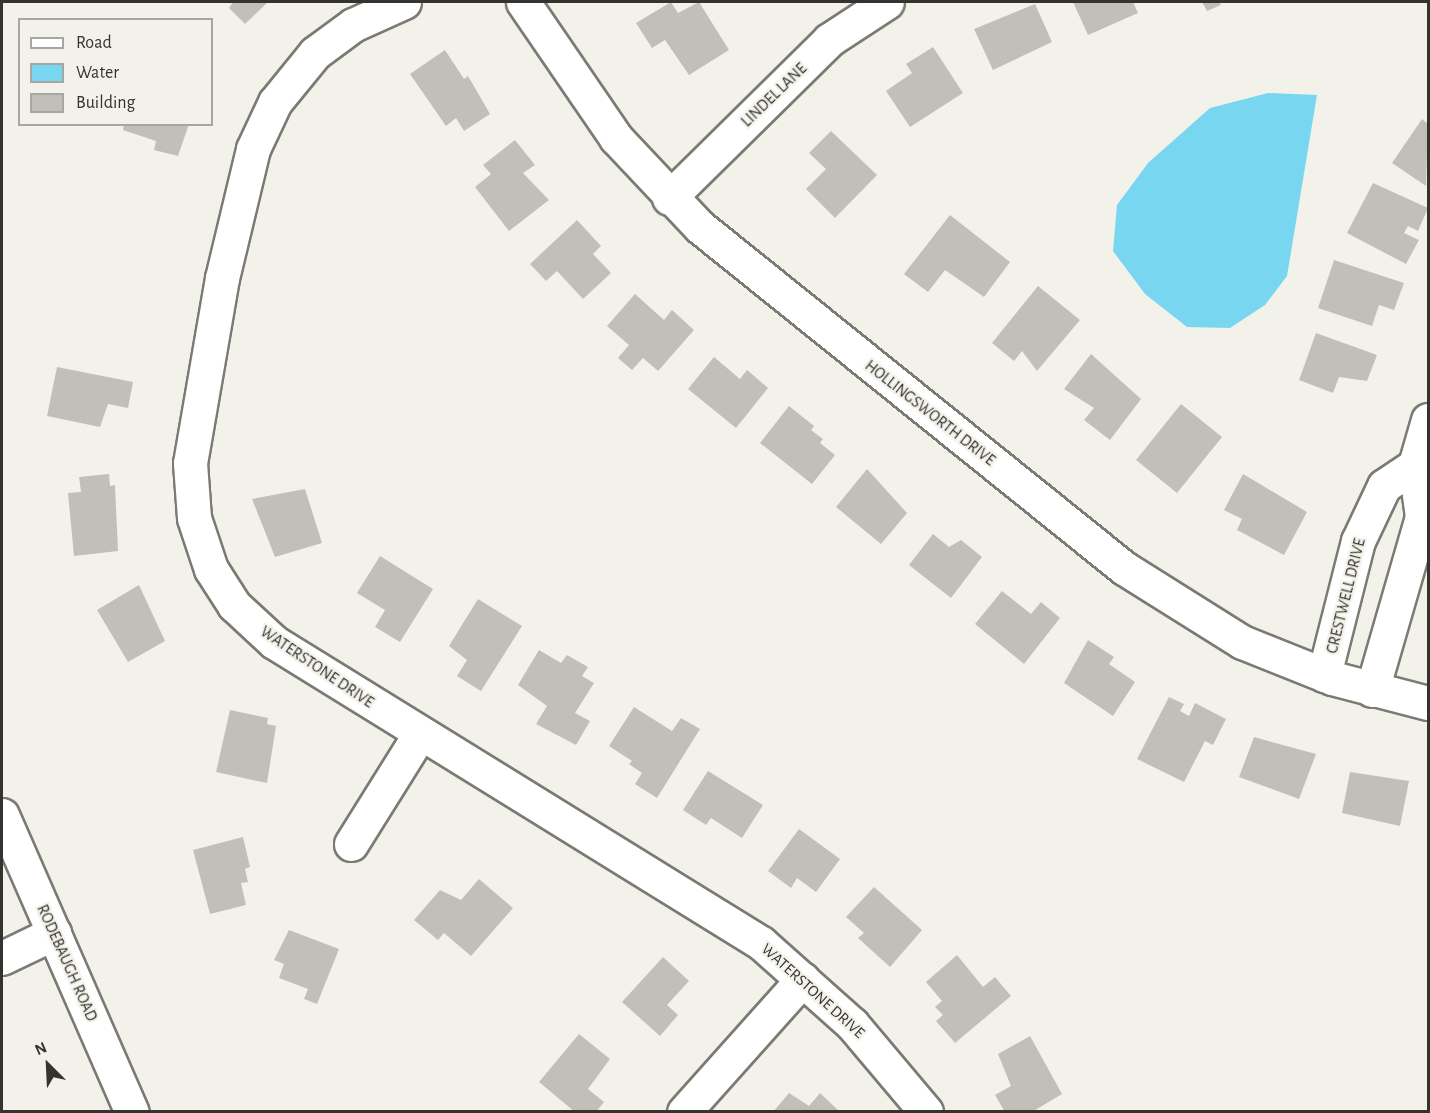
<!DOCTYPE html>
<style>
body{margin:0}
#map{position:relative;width:1430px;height:1113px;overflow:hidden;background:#f3f2ea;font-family:"Alegreya Sans",sans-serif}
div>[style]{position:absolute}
.water>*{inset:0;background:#79d6f0}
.building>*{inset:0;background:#c1c0b8}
.roads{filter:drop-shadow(2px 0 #7b7a73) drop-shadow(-2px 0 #7b7a73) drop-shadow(0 2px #7b7a73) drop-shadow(0 -2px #7b7a73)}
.minor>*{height:33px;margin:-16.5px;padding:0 16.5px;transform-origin:16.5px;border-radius:16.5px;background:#fff}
.tertiary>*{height:33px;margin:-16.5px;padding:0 16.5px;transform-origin:16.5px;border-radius:16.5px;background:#fff}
span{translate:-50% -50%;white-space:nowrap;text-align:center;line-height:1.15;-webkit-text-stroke:4.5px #f3f2ea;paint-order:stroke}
.street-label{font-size:16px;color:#343330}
.frame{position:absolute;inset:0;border:3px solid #343330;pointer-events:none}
.legend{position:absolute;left:18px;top:18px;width:195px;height:108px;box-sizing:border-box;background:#f3f2ea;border:2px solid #a7a6a0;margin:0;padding:8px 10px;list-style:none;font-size:18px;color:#343330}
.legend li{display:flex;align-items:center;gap:12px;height:30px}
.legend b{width:30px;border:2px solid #a7a6a0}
.north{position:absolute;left:18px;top:1035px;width:60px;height:60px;-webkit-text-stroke:4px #f3f2ea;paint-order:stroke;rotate:336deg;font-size:16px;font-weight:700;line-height:24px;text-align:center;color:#343330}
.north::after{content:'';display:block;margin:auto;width:21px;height:27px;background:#343330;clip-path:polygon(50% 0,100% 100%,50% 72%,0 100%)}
</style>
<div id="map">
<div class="water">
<div style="clip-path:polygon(1268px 93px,1317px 95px,1287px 276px,1265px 305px,1230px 328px,1187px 327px,1145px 294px,1113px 251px,1117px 205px,1148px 163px,1210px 108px)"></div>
</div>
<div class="building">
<div style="clip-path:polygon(233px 2px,268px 2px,245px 24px,229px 8px)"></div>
<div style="clip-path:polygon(671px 2px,678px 13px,699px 2px,729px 50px,689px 75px,665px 40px,652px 48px,636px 23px)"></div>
<div style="clip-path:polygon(1073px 2px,1133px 2px,1138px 13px,1088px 35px)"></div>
<div style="clip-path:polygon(1202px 2px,1219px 2px,1221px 5px,1207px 11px)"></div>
<div style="clip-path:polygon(1035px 4px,1052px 42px,993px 70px,974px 29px)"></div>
<div style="clip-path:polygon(933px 47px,963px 93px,910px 127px,886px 91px,912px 73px,906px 64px)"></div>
<div style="clip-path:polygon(445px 50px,464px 79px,468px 76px,490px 114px,464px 131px,456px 118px,446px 126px,410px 74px)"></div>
<div style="clip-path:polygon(1422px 119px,1428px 124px,1426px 186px,1392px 163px)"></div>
<div style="clip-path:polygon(124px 124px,189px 124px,178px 156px,154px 150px,156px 141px,123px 130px)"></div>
<div style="clip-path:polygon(831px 131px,877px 175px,835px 218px,806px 189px,826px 169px,809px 153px)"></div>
<div style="clip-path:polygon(515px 140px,535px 165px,523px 173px,549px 200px,509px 231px,475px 187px,491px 174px,483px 165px)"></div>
<div style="clip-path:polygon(1373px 183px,1428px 208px,1418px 231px,1408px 226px,1404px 233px,1419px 240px,1406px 264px,1347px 233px)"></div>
<div style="clip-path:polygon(950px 215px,1010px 262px,984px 297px,945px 270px,928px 292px,904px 274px)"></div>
<div style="clip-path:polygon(577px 220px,601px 246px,593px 254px,611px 273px,583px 299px,557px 271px,546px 281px,530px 264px)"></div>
<div style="clip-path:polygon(1334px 260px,1404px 283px,1394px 310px,1379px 305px,1372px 326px,1318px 308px)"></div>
<div style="clip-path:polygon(1038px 286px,1080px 320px,1037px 371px,1022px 351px,1014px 361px,992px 343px)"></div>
<div style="clip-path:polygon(635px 294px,664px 320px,672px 310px,694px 330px,658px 371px,643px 358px,632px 370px,618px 358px,629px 345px,607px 326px)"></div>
<div style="clip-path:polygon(1316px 333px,1377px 355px,1367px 381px,1339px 377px,1333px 393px,1299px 380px)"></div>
<div style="clip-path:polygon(1091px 354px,1141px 399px,1110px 440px,1084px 420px,1094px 408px,1064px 389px)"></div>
<div style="clip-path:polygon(714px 357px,740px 379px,747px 370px,768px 388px,736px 428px,688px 389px)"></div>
<div style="clip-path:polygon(57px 367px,133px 382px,128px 408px,108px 404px,100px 427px,47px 416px)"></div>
<div style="clip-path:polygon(1181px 404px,1222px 437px,1177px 493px,1136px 460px)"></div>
<div style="clip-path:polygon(789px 406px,814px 426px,811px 430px,823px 439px,820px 443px,835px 455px,812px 484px,760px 443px)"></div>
<div style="clip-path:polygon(867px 469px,907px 513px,881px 544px,836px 507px)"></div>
<div style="clip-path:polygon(109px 474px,110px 486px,115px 485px,118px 551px,74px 556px,68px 493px,81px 492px,79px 477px)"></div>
<div style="clip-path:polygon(1243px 474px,1307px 512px,1284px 555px,1237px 530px,1242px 519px,1224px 510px)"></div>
<div style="clip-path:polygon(305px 489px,322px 543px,275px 557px,252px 499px)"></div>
<div style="clip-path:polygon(933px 534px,949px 547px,961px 540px,982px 557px,951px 598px,909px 565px)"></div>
<div style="clip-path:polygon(380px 556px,433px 589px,400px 642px,375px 627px,385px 610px,357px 593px)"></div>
<div style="clip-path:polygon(139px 585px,165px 641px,128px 662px,97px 610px)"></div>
<div style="clip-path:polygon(1002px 591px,1031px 614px,1041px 602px,1060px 618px,1024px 664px,975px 624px)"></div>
<div style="clip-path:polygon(478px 599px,522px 626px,481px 691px,457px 676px,467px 660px,449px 646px)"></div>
<div style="clip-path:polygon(1088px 640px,1114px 657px,1109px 664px,1135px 682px,1113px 716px,1064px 683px)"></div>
<div style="clip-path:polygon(539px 650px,561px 663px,567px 655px,588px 667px,582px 676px,594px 683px,575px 713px,590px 721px,576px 745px,536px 724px,547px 706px,518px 685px)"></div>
<div style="clip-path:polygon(1169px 697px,1184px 704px,1180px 711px,1189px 716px,1195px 703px,1226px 719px,1213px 745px,1205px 741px,1184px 782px,1137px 759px)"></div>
<div style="clip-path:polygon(634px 707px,672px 731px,681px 718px,700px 729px,657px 798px,635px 784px,642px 773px,629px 764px,632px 761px,609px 746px)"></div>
<div style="clip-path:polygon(230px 710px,268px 718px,267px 724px,276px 726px,267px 783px,216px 772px)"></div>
<div style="clip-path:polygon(1254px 737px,1316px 754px,1299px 799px,1239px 777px)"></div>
<div style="clip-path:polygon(708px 771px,763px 805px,742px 838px,711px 818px,706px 825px,683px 810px)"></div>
<div style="clip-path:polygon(1350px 772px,1409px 781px,1400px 826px,1342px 813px)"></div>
<div style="clip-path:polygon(799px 829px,840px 859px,816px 892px,797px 878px,791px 888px,768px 871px)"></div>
<div style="clip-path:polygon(243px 837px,250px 867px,245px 869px,248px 882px,241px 883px,246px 905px,210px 914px,193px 850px)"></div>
<div style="clip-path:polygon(479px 879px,513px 908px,471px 956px,444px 933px,438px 940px,414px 920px,440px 890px,461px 900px)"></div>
<div style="clip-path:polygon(874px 887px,922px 930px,890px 967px,858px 938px,864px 933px,846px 917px)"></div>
<div style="clip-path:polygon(289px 930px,339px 949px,317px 1004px,304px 999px,308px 989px,279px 978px,284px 964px,274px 960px)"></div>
<div style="clip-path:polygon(957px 955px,983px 987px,995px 977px,1011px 996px,955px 1043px,936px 1021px,943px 1015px,935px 1007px,942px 1001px,926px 982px)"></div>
<div style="clip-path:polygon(663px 957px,689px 981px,667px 1005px,678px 1015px,660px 1036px,622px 1002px)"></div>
<div style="clip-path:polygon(579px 1034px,610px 1059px,588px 1089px,604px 1102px,596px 1112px,575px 1112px,539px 1082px)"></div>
<div style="clip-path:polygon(1030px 1036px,1062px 1094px,1032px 1112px,1005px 1112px,995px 1095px,1011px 1086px,998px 1054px)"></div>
<div style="clip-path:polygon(789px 1093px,809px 1106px,820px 1093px,840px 1112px,773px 1112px)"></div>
</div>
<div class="roads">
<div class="minor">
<div style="left:404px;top:2px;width:56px;rotate:155.7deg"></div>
<div style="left:353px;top:25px;width:47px;rotate:143.6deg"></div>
<div style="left:315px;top:53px;width:63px;rotate:129.2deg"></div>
<div style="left:275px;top:102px;width:52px;rotate:115.1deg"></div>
<div style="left:253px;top:149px;width:133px;rotate:103.5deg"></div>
<div style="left:222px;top:278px;width:188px;rotate:99.8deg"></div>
<div style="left:190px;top:463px;width:55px;rotate:85.8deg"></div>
<div style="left:194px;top:518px;width:54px;rotate:71.6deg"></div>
<div style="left:211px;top:569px;width:43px;rotate:57.4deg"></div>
<div style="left:234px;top:605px;width:54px;rotate:42.8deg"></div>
<div style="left:274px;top:642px;width:573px;rotate:31.72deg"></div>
<div style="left:761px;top:943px;width:122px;rotate:41.7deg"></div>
<div style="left:852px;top:1024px;width:115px;rotate:49.9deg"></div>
<div style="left:523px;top:2px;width:165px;rotate:55.6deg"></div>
<div style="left:616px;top:138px;width:122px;rotate:46.7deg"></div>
<div style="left:700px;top:227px;width:544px;rotate:38.81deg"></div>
<div style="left:1124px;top:568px;width:139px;rotate:32.1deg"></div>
<div style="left:1242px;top:642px;width:97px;rotate:21.8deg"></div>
<div style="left:1332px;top:678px;width:99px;rotate:14.6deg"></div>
<div style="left:669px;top:198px;width:225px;rotate:-44.6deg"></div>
<div style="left:829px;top:40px;width:69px;rotate:-33.2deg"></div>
<div style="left:1324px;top:675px;width:138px;rotate:-75.8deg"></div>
<div style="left:1358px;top:541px;width:61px;rotate:-64.7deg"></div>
<div style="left:1384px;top:486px;width:37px;rotate:-34deg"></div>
<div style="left:1372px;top:690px;width:180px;rotate:-73.9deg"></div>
<div style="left:1422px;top:517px;width:52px;rotate:-97.7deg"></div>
<div style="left:1415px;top:465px;width:47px;rotate:-73.9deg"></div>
<div style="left:351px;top:844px;width:128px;rotate:-58deg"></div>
<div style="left:2px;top:958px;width:58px;rotate:-25.7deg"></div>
<div style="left:684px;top:1112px;width:178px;rotate:-48.2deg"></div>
</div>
<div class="tertiary">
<div style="left:2px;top:815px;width:324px;rotate:66.4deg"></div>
</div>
</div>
<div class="street-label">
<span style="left:774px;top:95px;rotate:-44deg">LINDEL LANE</span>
<span style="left:930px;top:413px;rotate:38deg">HOLLINGSWORTH DRIVE</span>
<span style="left:1346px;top:596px;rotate:-76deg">CRESTWELL DRIVE</span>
<span style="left:317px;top:667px;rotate:34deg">WATERSTONE DRIVE</span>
<span style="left:67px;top:963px;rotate:66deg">RODEBAUGH ROAD</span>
<span style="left:813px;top:991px;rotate:42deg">WATERSTONE DRIVE</span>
</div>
<div class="frame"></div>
<ul class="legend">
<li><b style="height:8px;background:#fff"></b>Road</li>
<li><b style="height:16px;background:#79d6f0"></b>Water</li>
<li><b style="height:16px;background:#c1c0b8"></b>Building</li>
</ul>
<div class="north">N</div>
</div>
